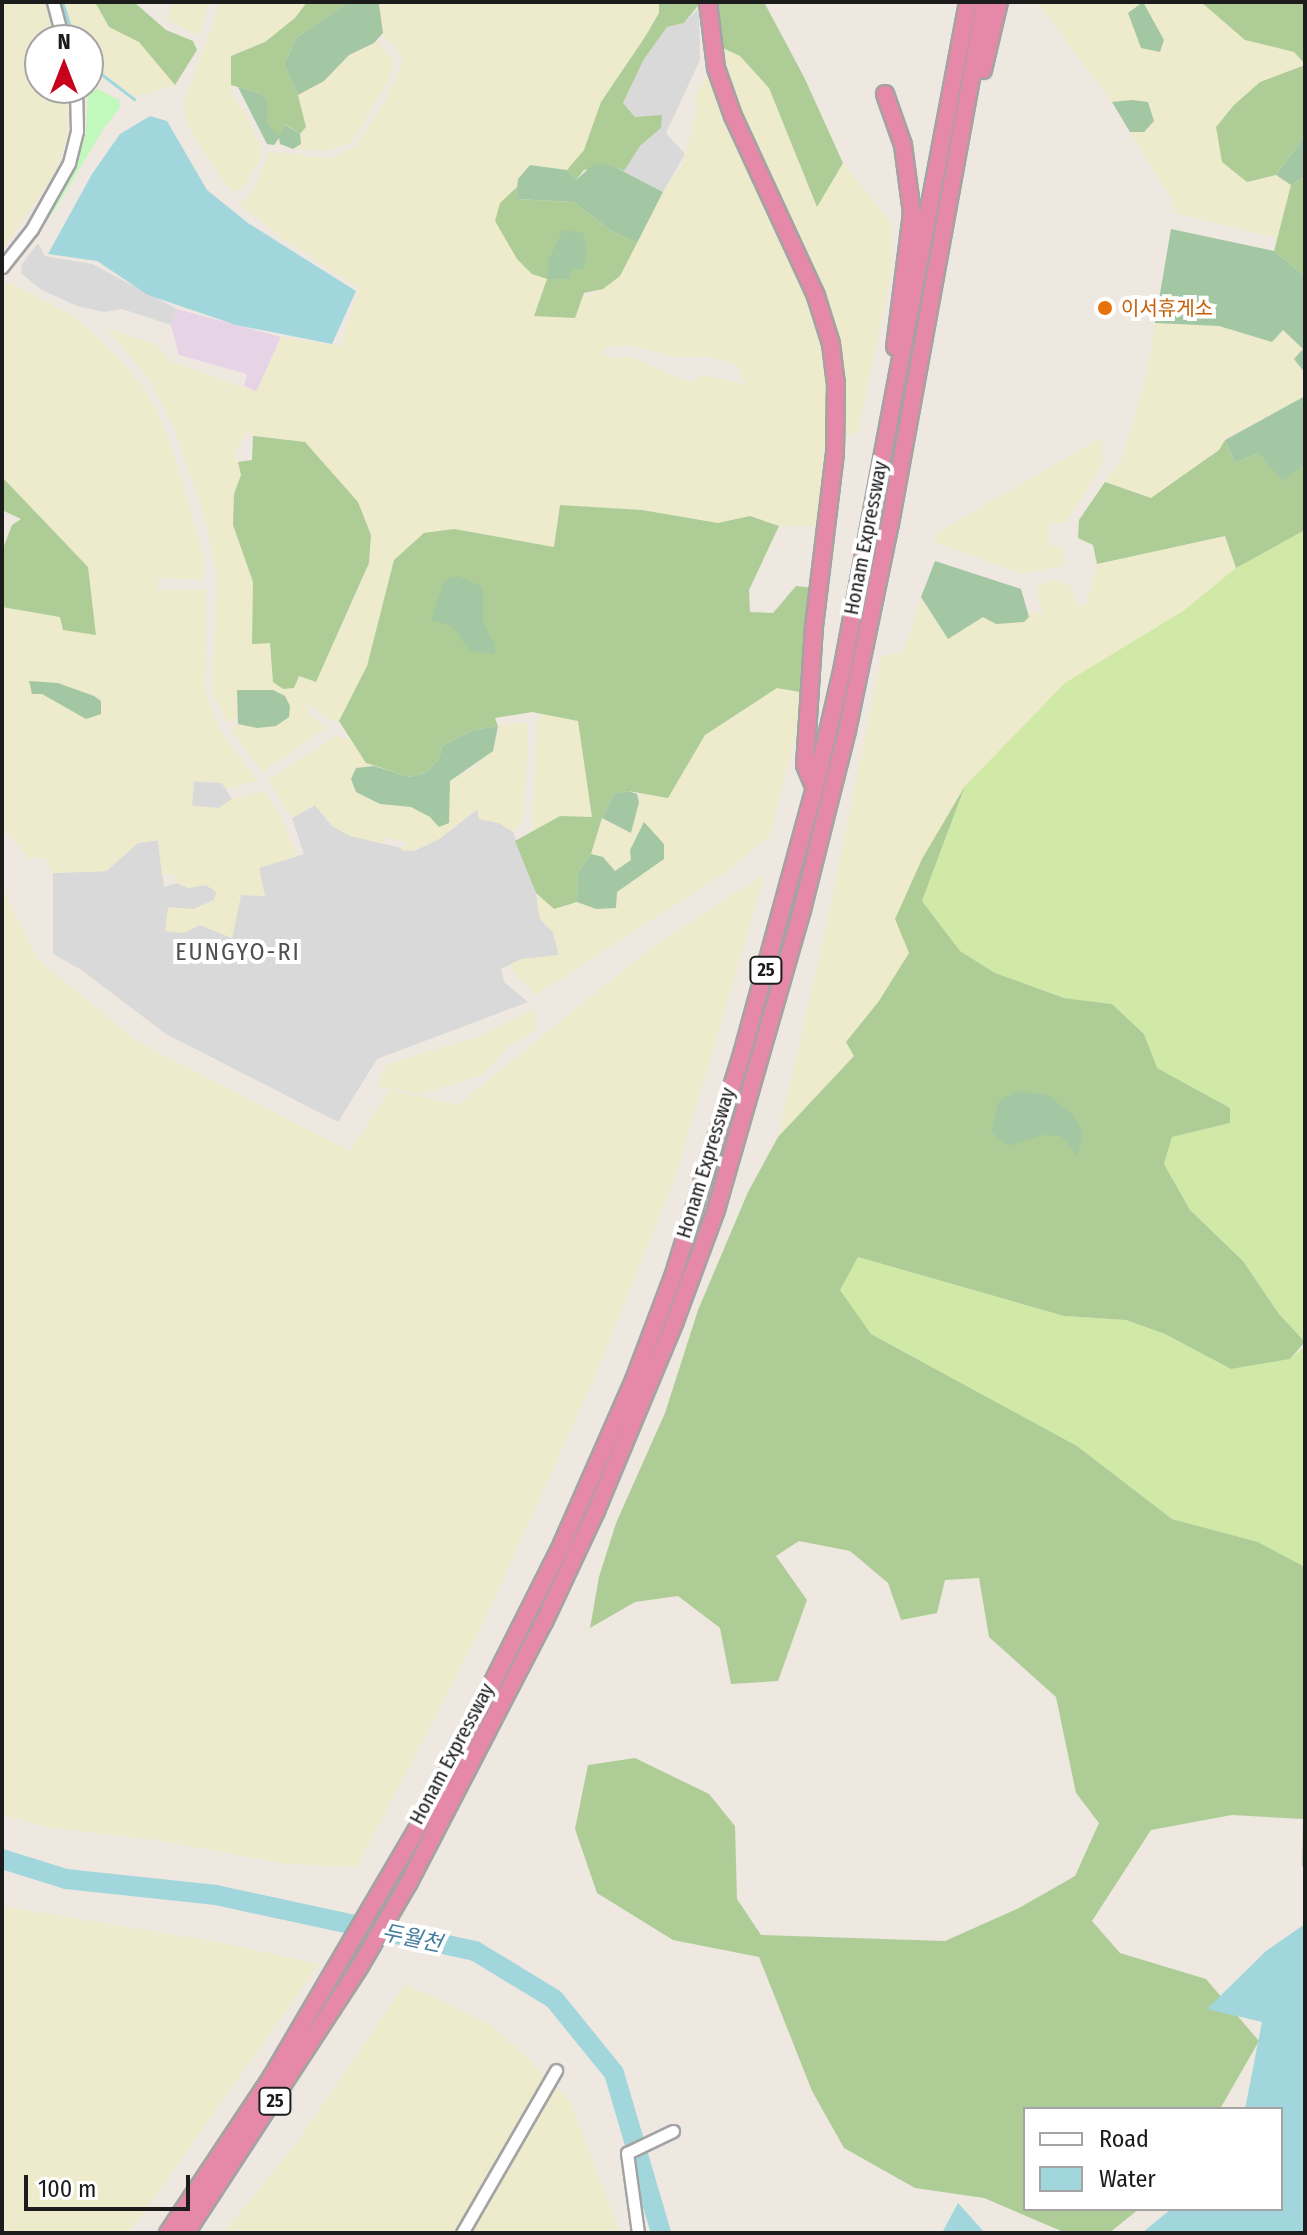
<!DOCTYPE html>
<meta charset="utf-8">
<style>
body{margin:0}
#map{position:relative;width:1307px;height:2235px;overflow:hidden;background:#eee8e1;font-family:"Fira Sans Condensed","Noto Sans KR",sans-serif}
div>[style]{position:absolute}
.residential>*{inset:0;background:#dad9d9}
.industrial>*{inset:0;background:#e7d3e6}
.farmland>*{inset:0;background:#edebcc}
.grass>*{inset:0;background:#d0e9a6}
.forest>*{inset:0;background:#aecd96}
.cemetery>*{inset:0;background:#a3c6a3}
.park>*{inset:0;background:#c1f9bd}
.water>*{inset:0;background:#a1d7dc}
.stream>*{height:3px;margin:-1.5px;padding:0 1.5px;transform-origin:1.5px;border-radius:1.5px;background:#a1d7dc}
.river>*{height:20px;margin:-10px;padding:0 10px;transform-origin:10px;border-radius:10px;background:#a1d7dc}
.roads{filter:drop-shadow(2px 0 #a3a3a3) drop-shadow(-2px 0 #a3a3a3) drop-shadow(0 2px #a3a3a3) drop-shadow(0 -2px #a3a3a3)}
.minor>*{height:11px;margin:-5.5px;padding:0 5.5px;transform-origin:5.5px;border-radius:5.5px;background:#fff}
.highway>*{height:16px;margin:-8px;padding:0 8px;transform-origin:8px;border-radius:8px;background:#e688a7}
.dots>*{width:22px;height:22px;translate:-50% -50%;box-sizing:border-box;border:4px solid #fff;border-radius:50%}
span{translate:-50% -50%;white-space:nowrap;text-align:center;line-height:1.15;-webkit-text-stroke:8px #fff;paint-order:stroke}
.shield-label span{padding:2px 6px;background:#fff;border:2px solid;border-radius:6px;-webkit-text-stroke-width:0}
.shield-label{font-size:18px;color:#1c1c1c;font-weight:700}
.food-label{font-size:20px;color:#c56008}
.left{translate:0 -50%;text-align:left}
.street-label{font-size:20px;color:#1c1c1c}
.water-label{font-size:22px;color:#437c9c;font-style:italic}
.quarter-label{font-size:24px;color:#4f4f4f;letter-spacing:2px}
.frame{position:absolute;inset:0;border:4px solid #1c1c1c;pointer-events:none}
.legend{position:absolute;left:1023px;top:2107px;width:260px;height:104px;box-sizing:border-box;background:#fff;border:2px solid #a4a4a4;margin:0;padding:10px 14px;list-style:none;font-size:24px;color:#1c1c1c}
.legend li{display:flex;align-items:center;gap:16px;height:40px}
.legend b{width:40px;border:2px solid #a4a4a4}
.north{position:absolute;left:24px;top:24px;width:80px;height:80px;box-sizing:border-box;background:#fff;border:2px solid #a4a4a4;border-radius:50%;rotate:0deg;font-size:22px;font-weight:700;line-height:32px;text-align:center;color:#1c1c1c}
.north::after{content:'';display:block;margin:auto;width:28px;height:36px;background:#c8001c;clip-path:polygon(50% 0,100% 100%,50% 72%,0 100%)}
.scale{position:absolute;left:24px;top:2175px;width:166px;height:36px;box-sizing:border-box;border:4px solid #1c1c1c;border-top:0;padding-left:10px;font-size:24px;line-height:28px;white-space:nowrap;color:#1c1c1c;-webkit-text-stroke:6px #fff;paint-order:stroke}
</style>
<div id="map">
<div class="residential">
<div style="clip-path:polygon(699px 8px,700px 60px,666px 133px,685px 154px,663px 192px,624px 171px,640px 146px,661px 128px,635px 117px,623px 103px,644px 59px,667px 27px,684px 23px)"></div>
<div style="clip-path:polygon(38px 243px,45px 256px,92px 264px,177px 309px,171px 325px,122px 309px,104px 312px,77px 306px,40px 289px,21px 273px,22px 264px)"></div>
<div style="clip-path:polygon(194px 781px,222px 783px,232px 799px,219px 808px,192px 806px)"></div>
<div style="clip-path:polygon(315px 805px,332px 826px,351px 836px,414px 851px,439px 839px,478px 809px,479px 819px,499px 823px,513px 832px,536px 893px,540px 919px,553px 932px,559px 956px,522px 959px,501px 969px,504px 982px,528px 1002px,377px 1059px,338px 1122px,166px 1034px,80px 969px,53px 954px,53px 873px,106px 871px,138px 843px,158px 840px,164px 887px,177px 883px,188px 888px,206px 885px,217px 892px,214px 900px,194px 909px,183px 933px,200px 925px,232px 938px,241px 894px,264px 896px,259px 868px,304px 854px,292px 818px)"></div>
</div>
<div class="industrial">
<div style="clip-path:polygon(177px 309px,281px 337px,257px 392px,244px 386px,247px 374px,179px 355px,171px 325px)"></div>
</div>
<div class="farmland">
<div style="clip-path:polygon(2px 2px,45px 2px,54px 40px,40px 40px,40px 88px,65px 88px,68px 102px,67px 138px,55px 172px,2px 251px)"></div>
<div style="clip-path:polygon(65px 2px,95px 2px,109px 27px,139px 42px,175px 85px,136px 97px,99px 70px,88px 59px,88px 40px,77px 40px)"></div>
<div style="clip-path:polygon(173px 2px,209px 2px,200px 36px,167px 20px)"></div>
<div style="clip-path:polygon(221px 2px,307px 2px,295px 18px,265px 42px,231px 56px,231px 95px,246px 115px,261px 147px,260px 159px,244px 188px,235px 191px,227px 186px,191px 132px,183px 105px)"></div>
<div style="clip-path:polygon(evenodd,385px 2px,659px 2px,659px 13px,645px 37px,601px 102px,584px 151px,567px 170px,530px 165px,518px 179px,517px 187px,500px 204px,547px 279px,534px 316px,603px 289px,620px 276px,663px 192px,683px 164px,697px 109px,695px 97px,710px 70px,714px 44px,740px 56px,769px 88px,816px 206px,843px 163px,891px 222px,892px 270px,858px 432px,845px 438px,827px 525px,779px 526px,750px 516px,718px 523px,642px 510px,561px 505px,554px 547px,454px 529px,394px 560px,367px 666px,339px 721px,330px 720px,307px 703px,308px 714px,326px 728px,262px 772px,231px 730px,238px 724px,257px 728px,237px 691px,238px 717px,228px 724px,212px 692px,217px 576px,204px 515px,174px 428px,150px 380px,106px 328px,156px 344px,170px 361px,256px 392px,281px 337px,341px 346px,359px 288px,283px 239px,237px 202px,248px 199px,263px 169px,268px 151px,329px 159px,356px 145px,386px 100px,403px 61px,395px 46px,382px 35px,379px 4px,385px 2px,631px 345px,672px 357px,711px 357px,737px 365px,745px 384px,704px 375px,689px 382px,631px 357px,616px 359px,601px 353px,606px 347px,631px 345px,385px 2px,248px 431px,253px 436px,305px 442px,358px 502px,371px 535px,369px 563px,340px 631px,299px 676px,273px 682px,270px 642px,252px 643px,253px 582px,233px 525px,234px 494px,241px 475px,234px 453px,248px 431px)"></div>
<div style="clip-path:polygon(1037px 2px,1201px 2px,1245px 40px,1294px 52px,1305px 65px,1260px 82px,1247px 182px,1276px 175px,1291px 185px,1277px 238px,1174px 213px,1173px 201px,1130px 132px,1144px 132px,1132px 100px,1112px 102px)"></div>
<div style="clip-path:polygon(376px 40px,394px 60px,390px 78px,352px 142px,327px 151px,293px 149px,301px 144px,300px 134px,306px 127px,298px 95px,324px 81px,349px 55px)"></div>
<div style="clip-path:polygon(2px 283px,12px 284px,73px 316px,104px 343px,141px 384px,157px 411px,176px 460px,203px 555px,204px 580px,159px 578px,157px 589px,206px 590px,205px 691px,220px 729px,257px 781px,226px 789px,222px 783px,194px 781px,192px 806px,219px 808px,232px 799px,264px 791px,280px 815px,297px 856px,259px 868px,265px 896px,241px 895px,232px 938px,200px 925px,183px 933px,165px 931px,168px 907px,194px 909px,214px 900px,216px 892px,206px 885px,188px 888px,177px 883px,173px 874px,162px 875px,158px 840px,138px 843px,106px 871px,53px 873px,45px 858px,28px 858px,2px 825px,2px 607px,60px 617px,64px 630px,96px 634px,88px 567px,2px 477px)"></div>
<div style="clip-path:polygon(1155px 323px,1219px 326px,1272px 342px,1283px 330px,1304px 349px,1294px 360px,1305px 373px,1305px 396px,1225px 439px,1219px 450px,1151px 498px,1105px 482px,1122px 458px,1147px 374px)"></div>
<div style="clip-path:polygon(1102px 437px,1103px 463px,1066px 523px,1050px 522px,1048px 544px,1063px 548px,1065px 566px,1021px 573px,938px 544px,933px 535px)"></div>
<div style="clip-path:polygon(1226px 536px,1236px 568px,1183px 611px,909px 953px,879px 1001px,846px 1042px,854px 1055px,778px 1137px,827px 923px,881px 657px,904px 651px,921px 597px,948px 639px,983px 617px,1024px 622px,1034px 611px,1043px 615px,1036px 587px,1054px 580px,1070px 585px,1078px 608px,1087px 603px,1097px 564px)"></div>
<div style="clip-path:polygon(777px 688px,806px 693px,770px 835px,732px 868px,536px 995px,513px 972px,511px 964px,522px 959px,559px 955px,553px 932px,540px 919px,536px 893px,554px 909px,577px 902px,596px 909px,616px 908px,617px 892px,634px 881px,631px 860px,614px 871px,603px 858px,591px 854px,602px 818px,631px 833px,639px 802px,637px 794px,668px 797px,705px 735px)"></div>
<div style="clip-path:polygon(543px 714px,579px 721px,592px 817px,560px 816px,532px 832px,537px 720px)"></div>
<div style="clip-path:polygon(523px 722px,528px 724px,528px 749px,522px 822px,513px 832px,499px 823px,479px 819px,477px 809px,439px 839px,414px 851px,400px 850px,407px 843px,383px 836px,385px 844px,351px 836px,332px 826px,315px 805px,292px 818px,268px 780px,334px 737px,351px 739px,366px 763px,374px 766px,355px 768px,380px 804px,410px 807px,449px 823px,450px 781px,476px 765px,498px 736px,498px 726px)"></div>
<div style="clip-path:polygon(765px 874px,675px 1178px,593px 1381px,479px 1632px,357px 1867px,288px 1864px,155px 1840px,46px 1827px,2px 1815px,2px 887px,38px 959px,138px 1042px,350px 1151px,390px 1090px,458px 1105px,653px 946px)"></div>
<div style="clip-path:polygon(535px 1008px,535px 1031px,511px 1044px,482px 1075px,422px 1094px,376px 1086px,387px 1064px,477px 1037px)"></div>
<div style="clip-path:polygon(2px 1906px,224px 1943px,319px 1964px,129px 2233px,2px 2233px)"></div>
<div style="clip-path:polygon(405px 1984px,489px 2024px,528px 2058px,571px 2103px,620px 2233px,223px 2233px,297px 2142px)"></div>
</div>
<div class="grass">
<div style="clip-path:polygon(1305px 530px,1305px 1342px,1279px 1314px,1243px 1261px,1190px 1210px,1164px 1164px,1172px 1137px,1230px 1123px,1230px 1108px,1156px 1068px,1144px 1034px,1112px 1004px,1064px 998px,995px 973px,960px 951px,922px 901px,965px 786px,1065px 683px,1183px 611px,1236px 568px)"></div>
<div style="clip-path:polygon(858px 1257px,1064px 1316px,1126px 1320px,1165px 1334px,1231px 1369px,1290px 1359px,1305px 1346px,1305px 1567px,1258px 1542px,1172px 1519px,1077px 1446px,871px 1334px,839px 1290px)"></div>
</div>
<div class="forest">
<div style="clip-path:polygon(95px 2px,134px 2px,166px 30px,193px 41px,197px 50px,175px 85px,139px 42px,109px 27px)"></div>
<div style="clip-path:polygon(307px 2px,356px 2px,346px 4px,297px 37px,284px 64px,298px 95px,306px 127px,300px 134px,287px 125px,279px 137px,267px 123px,259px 93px,231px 85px,231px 56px,265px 42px,295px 18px)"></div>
<div style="clip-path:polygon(659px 2px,701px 2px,684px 23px,667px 27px,644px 59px,623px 103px,635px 117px,662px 115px,661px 128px,640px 146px,624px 171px,615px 167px,584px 170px,576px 180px,567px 170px,584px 150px,601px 102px,645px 37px,659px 13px)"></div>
<div style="clip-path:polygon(712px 2px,764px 2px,804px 77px,843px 163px,817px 207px,769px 88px,740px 56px,714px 44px)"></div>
<div style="clip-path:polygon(1201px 2px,1305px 2px,1305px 64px,1294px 52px,1245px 40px)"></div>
<div style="clip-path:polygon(1305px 65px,1305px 135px,1276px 175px,1247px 182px,1222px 162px,1216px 127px,1234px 105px,1260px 82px)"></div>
<div style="clip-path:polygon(1305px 177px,1305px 276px,1274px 251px,1291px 185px)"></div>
<div style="clip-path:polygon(517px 187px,516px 199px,574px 202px,610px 230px,637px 243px,620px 276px,603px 289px,584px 293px,575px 318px,534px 316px,547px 279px,532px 274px,517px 259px,495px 221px,500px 203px)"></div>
<div style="clip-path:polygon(253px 436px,305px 442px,358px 502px,371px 535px,369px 563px,316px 682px,299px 676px,294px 688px,283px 689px,273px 682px,270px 643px,252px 644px,253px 582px,233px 525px,234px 494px,241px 475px,238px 462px,252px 460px)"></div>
<div style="clip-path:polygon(1225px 440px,1235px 463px,1258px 453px,1282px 480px,1305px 466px,1305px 530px,1236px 568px,1225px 536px,1097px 564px,1093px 545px,1078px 538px,1079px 520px,1105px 482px,1151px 498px,1219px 450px)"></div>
<div style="clip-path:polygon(2px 477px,88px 567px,96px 635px,63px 630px,60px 617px,2px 607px,2px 551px,12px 525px,21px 519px,2px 510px)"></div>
<div style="clip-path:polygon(560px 505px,642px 510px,718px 523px,750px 516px,779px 526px,749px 590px,750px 612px,773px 613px,796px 586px,823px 589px,806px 693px,777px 688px,705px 735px,668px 798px,628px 791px,614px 794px,602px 818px,591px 854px,578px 871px,577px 902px,554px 909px,536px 893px,515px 841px,560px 816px,592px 817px,578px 721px,532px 712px,495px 718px,498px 726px,473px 730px,442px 746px,439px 759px,425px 773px,410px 777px,366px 763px,339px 721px,367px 666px,394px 560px,424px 533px,454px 529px,554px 547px)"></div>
<div style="clip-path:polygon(965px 786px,922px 901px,960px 951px,995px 973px,1064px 998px,1112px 1004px,1144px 1034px,1157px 1068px,1230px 1108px,1230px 1123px,1172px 1137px,1164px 1164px,1190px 1210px,1243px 1261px,1279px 1314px,1305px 1342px,1290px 1359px,1231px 1369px,1165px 1334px,1126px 1320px,1064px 1316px,858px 1257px,840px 1290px,871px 1334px,1077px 1446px,1172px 1519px,1258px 1542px,1305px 1567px,1305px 1866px,1302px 1866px,1303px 1819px,1232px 1815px,1151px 1830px,1092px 1921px,1120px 1953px,1206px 1979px,1259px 2041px,1220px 2109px,1025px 2109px,1025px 2209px,1139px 2209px,1109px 2233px,1066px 2233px,984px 2198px,915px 2188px,844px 2148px,812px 2091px,759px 1957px,673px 1940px,597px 1893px,575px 1829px,588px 1765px,635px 1758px,709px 1794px,735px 1826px,737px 1899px,761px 1935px,945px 1941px,1019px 1908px,1075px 1876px,1099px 1823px,1076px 1793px,1056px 1697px,989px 1637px,979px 1578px,945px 1580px,937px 1613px,901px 1620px,888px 1583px,850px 1551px,799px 1541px,776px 1556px,807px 1600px,778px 1681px,731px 1684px,720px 1628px,678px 1596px,635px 1602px,590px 1628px,599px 1577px,616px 1523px,665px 1413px,698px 1310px,748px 1192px,778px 1137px,854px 1056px,846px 1042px,879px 1001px,909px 953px,895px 919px,922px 859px)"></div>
</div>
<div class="cemetery">
<div style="clip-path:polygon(366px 2px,379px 4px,383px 33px,374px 43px,349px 55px,324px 81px,298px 95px,284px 64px,297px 37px,346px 4px)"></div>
<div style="clip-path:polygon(1143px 2px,1164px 40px,1160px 52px,1141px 48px,1128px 13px)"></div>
<div style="clip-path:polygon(238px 87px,259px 93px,267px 100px,267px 123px,279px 136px,286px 125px,300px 134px,301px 144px,293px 149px,280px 144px,279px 138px,274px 145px,267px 144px)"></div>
<div style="clip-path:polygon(1132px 100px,1148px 102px,1154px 121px,1144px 132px,1130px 132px,1112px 102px)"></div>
<div style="clip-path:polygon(1305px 135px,1305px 177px,1291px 185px,1276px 175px)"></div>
<div style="clip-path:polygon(595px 163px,615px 167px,663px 192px,637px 243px,610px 230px,574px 202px,516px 199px,518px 179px,530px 165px,567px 170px,576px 180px)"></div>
<div style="clip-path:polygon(1171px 229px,1274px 251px,1305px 276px,1305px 373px,1294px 359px,1303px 349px,1283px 330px,1272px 342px,1219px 326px,1155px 323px)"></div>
<div style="clip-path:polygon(563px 230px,583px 233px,587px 248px,584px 269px,571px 269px,570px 279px,547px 279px,548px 261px)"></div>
<div style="clip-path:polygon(1305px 396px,1305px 466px,1282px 481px,1258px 453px,1235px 463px,1225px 440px)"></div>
<div style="clip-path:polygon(935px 561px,1021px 589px,1029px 617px,1024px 622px,996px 624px,983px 617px,948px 639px,921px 597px)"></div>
<div style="clip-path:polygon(458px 576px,483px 587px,483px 623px,494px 642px,495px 654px,470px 651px,452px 626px,431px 620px,444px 581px)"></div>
<div style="clip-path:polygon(29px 681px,58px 683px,94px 696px,101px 701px,101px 714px,86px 719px,42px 694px,32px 694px)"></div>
<div style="clip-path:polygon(237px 690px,273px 690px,285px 696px,290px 706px,289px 717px,276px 726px,257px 728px,238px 724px)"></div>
<div style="clip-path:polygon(498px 726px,493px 751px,450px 781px,449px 823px,439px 827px,430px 817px,411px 807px,380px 804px,356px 792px,351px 779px,356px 768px,374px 766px,410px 777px,425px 773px,439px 759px,442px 746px,473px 730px)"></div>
<div style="clip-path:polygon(628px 791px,637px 794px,639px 802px,631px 833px,602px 818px,614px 794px)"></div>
<div style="clip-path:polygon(644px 822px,664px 844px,664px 859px,617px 892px,616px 908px,596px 909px,577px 902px,578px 871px,591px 854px,603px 857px,615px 871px,631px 860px,630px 850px)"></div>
<div style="clip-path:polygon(1017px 1091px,1047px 1095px,1072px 1114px,1083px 1133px,1077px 1156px,1061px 1136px,1042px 1135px,1009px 1146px,991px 1132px,999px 1101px)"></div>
</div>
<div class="park">
<div style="clip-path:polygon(98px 89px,119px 100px,120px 107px,102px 131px,53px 213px,45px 217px,76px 167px,86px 133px,88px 91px)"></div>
</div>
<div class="water">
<div style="clip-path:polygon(150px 116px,167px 121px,207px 190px,248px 223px,356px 291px,332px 344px,236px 325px,148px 295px,97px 261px,48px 254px,92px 174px,120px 134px)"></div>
<div style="clip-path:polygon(1305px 1924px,1305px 2233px,1142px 2233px,1171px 2209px,1281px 2209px,1281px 2109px,1245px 2109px,1262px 2022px,1207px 2009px,1266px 1951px)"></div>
<div style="clip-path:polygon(958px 2203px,985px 2233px,942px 2233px)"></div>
</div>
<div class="stream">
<div style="left:62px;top:2px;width:40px;rotate:72deg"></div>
<div style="left:88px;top:64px;width:58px;rotate:37.3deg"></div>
</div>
<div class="river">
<div style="left:2px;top:1859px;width:67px;rotate:17.4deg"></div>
<div style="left:66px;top:1879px;width:151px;rotate:6.1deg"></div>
<div style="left:216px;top:1895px;width:265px;rotate:12.2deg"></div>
<div style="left:475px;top:1951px;width:92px;rotate:31.3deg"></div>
<div style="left:554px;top:1999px;width:95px;rotate:51deg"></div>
<div style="left:614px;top:2073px;width:167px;rotate:73.6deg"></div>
</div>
<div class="roads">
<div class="minor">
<div style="left:53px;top:2px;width:39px;rotate:75deg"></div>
<div style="left:2px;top:267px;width:48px;rotate:-51.7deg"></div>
<div style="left:32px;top:229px;width:76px;rotate:-60.7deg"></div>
<div style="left:69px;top:163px;width:33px;rotate:-76deg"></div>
<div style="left:77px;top:131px;width:43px;rotate:-91.3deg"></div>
<div style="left:462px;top:2233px;width:188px;rotate:-60deg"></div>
<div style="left:638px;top:2233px;width:81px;rotate:-97.8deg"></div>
<div style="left:627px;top:2153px;width:51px;rotate:-25.6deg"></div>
</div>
<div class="highway">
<div style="left:708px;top:2px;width:66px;rotate:83.1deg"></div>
<div style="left:716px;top:68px;width:51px;rotate:70.5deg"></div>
<div style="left:733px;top:116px;width:198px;rotate:65.2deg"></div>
<div style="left:816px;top:296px;width:50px;rotate:72.6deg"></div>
<div style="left:831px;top:344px;width:38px;rotate:83deg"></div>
<div style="left:836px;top:382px;width:71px;rotate:90.8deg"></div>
<div style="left:835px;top:453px;width:174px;rotate:96.9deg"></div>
<div style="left:814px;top:626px;width:139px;rotate:93.7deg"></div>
<div style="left:805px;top:765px;width:25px;rotate:67deg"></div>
<div style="left:983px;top:70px;width:70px;rotate:-76.8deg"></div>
<div style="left:885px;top:94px;width:54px;rotate:70.6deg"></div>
<div style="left:903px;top:145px;width:69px;rotate:82.5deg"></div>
<div style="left:912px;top:213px;width:135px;rotate:97.2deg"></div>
<div style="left:168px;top:2233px;width:186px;rotate:-56.4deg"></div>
<div style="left:271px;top:2078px;width:316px;rotate:-59.6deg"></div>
<div style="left:431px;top:1805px;width:292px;rotate:-63.3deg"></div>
<div style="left:562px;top:1544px;width:179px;rotate:-66.3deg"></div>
<div style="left:634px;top:1380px;width:110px;rotate:-69.3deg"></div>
<div style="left:673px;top:1277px;width:233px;rotate:-72.8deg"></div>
<div style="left:742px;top:1054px;width:276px;rotate:-74.7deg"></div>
<div style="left:815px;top:788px;width:120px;rotate:-77deg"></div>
<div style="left:842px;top:671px;width:681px;rotate:-79.33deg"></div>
<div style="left:186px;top:2233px;width:319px;rotate:-56.9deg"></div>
<div style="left:360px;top:1966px;width:97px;rotate:-59.7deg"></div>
<div style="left:409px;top:1882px;width:293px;rotate:-62.6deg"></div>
<div style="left:544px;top:1622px;width:123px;rotate:-64.9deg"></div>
<div style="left:596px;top:1511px;width:206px;rotate:-67.4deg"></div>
<div style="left:675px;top:1321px;width:118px;rotate:-69.7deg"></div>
<div style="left:716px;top:1210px;width:312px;rotate:-74deg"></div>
<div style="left:802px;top:910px;width:185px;rotate:-75.9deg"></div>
<div style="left:847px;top:731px;width:211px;rotate:-78.3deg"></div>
<div style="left:890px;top:524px;width:531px;rotate:-79.69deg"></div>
</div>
</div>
<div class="dots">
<div style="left:1105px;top:308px;background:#e8710a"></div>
</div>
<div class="shield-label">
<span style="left:766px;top:970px">25</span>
<span style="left:275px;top:2101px">25</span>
</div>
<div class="food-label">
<span class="left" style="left:1121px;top:308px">이서휴게소</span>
</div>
<div class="street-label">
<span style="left:866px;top:538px;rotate:-79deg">Honam Expressway</span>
<span style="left:706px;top:1163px;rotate:-73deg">Honam Expressway</span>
<span style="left:452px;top:1754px;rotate:-62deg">Honam Expressway</span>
</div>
<div class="water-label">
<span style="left:412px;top:1938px;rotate:12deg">두월천</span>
</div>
<div class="quarter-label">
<span style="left:238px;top:953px">EUNGYO-RI</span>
</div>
<div class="frame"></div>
<ul class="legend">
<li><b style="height:10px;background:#fff"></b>Road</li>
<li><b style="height:22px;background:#a1d7dc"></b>Water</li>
</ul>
<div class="north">N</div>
<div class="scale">100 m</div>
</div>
